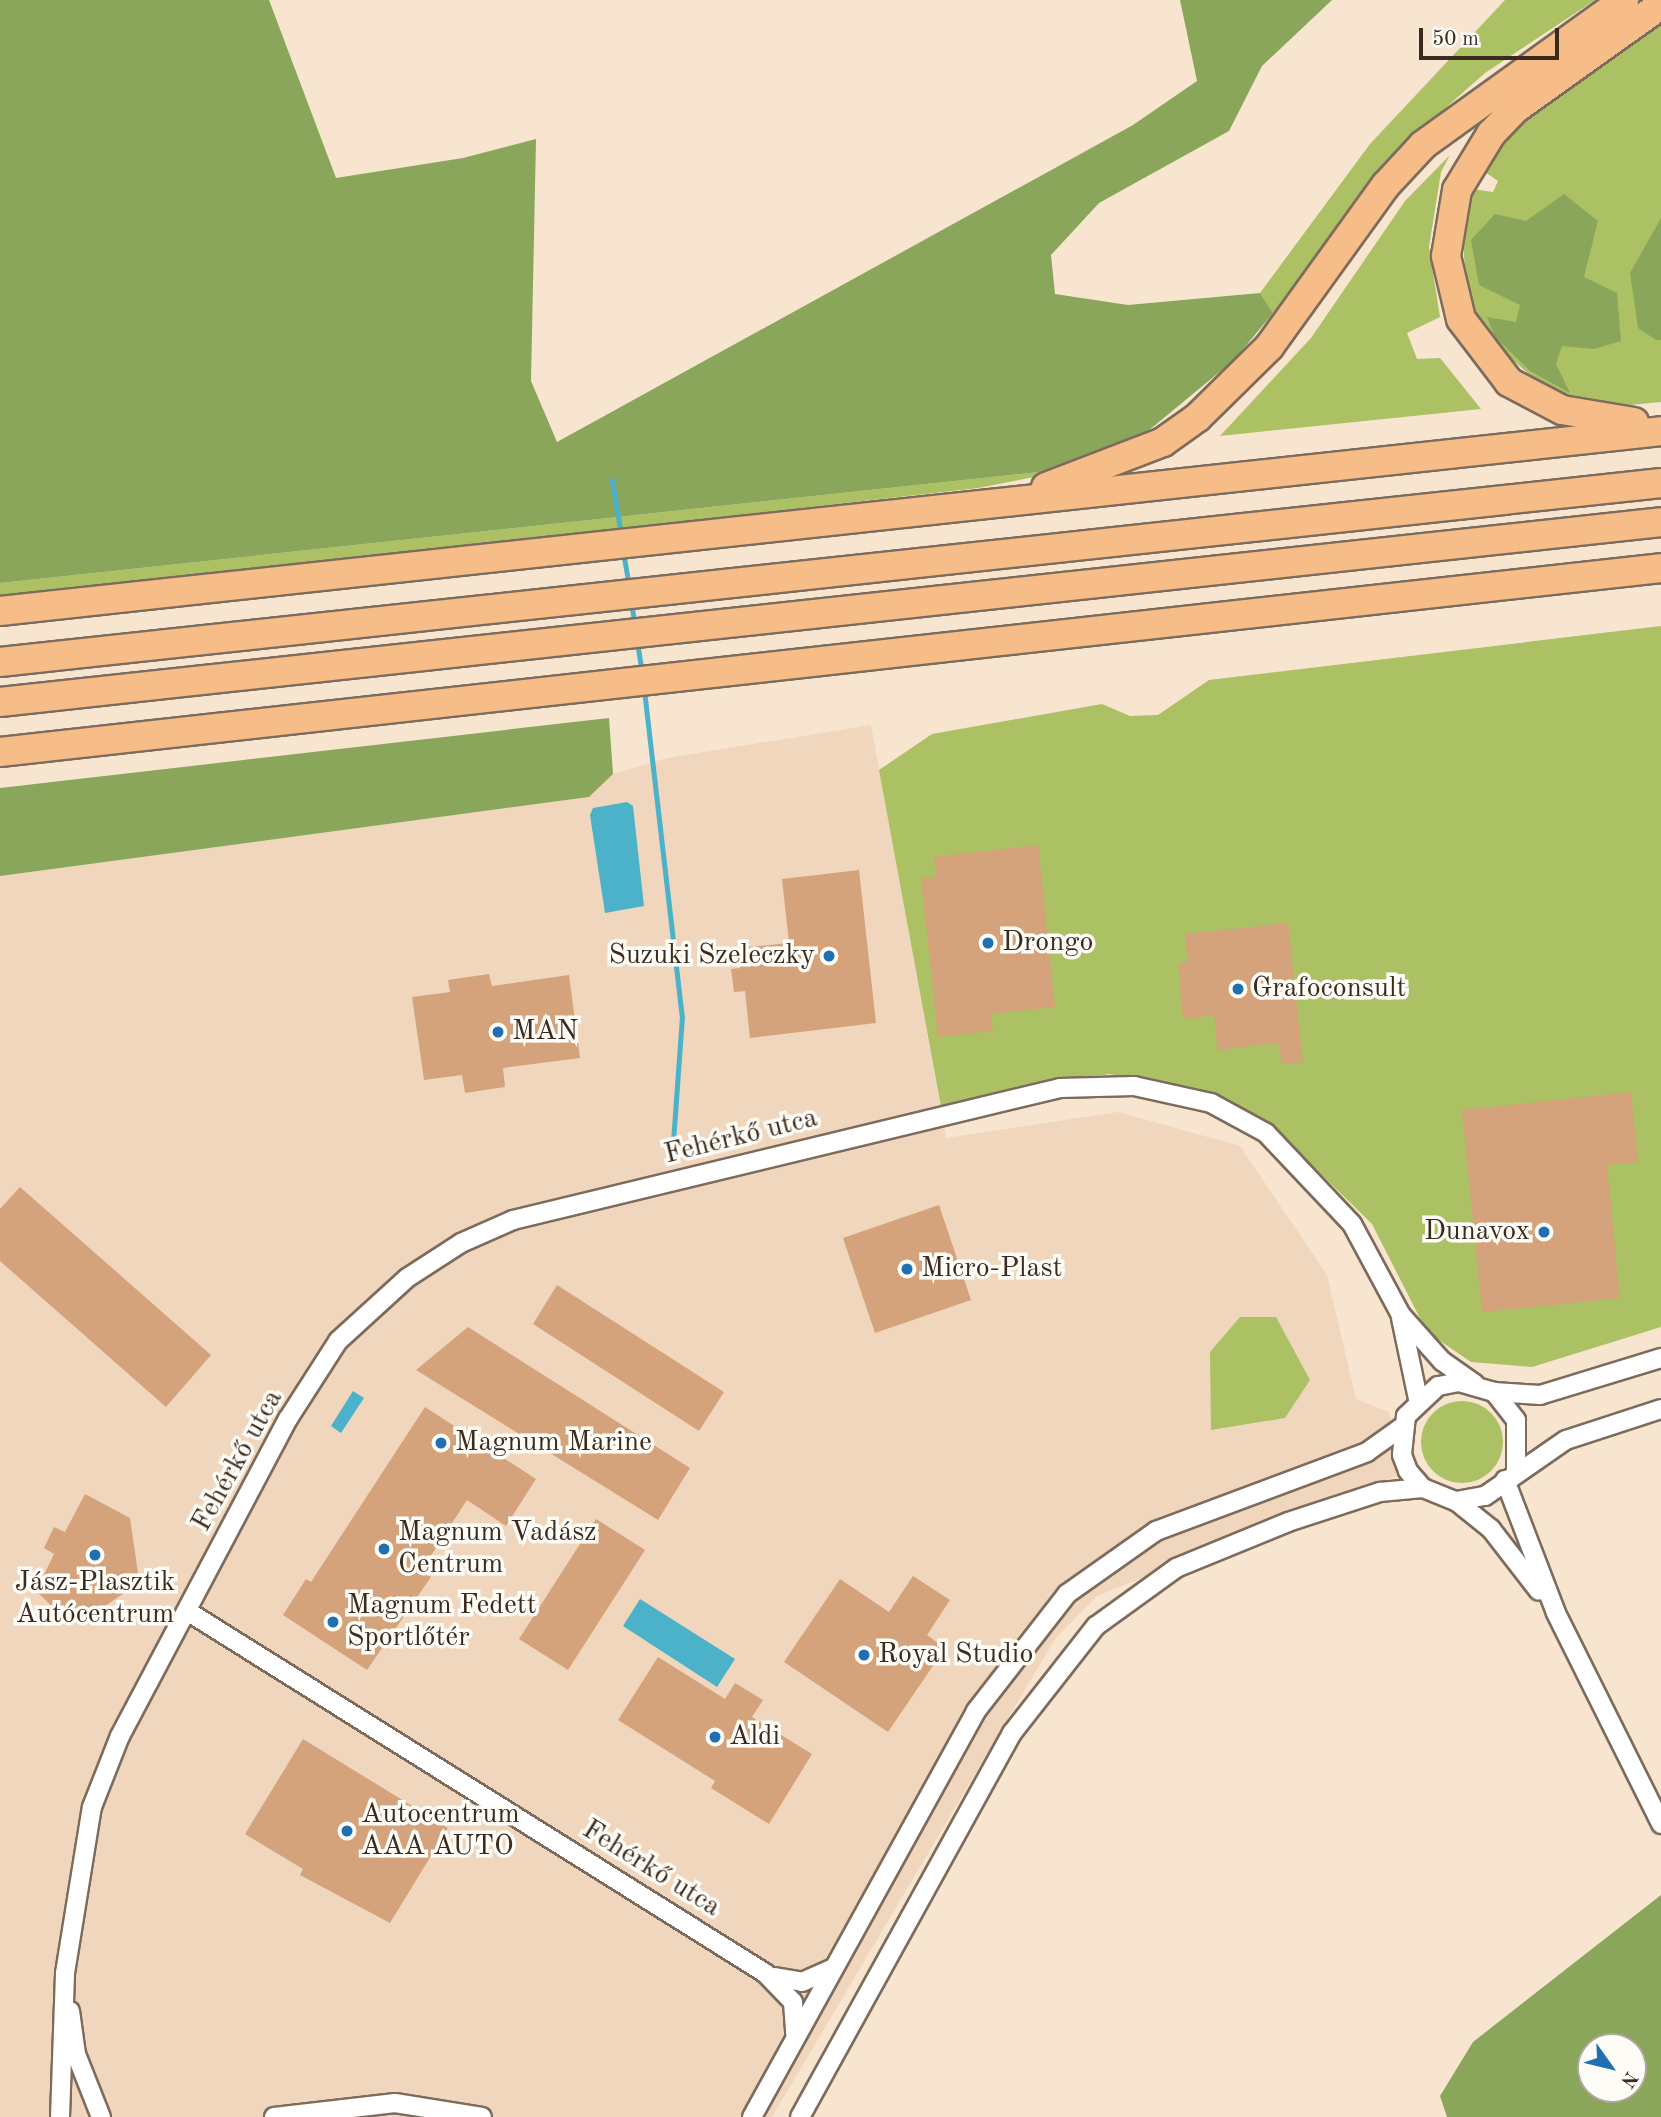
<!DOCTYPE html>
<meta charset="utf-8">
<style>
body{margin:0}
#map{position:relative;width:1661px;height:2117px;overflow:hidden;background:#f7e5d0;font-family:"Old Standard TT",serif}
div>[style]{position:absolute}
.built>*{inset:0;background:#f0d6bc}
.green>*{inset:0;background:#acc064}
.round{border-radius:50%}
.forest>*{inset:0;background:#89a65a}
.water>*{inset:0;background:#4bb2ca}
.stream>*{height:5px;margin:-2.5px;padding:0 2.5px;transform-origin:2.5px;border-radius:2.5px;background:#4bb2ca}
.building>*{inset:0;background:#d4a37b}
.roads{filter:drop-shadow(2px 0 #7d6b5c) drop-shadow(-2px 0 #7d6b5c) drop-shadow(0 2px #7d6b5c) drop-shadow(0 -2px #7d6b5c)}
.minor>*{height:18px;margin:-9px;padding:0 9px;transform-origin:9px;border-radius:9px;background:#fff}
.trunk>*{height:28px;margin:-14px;padding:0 14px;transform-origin:14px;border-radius:14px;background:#f7bd88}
.dots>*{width:19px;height:19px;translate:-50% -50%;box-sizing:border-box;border:4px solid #fdfcf7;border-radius:50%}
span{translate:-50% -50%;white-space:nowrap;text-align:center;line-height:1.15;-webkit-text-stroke:7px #fdfcf7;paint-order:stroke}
.poi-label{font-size:28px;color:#3b2a1e}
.left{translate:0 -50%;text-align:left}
.right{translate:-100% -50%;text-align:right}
.street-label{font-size:28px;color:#3b2a1e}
.north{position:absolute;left:1577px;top:2033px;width:70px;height:70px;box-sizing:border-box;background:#fdfcf7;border:2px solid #afa8a0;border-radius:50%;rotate:124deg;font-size:19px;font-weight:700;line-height:28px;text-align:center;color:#3b2a1e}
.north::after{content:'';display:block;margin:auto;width:24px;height:32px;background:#1f6fb2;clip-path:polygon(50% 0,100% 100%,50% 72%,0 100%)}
.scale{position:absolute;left:1419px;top:28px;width:140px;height:32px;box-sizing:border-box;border:4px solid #3b2a1e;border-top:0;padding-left:9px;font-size:21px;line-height:24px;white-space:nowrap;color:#3b2a1e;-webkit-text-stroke:5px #fdfcf7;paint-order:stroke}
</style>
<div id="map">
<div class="built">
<div style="clip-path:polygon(871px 725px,946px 1138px,1118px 1112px,1240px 1146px,1327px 1275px,1356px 1399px,1389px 1412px,1404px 1473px,1097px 1596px,1055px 1639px,772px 2117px,0 2117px,0 876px,589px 797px,613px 774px,667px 758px)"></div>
</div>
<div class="green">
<div style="clip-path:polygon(1505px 0,1595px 0,1485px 73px,1390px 157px,1273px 313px,1260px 293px,1370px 144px)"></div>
<div style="clip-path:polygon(1661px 15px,1661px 402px,1630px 405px,1569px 397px,1530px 375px,1491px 341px,1467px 295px,1463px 242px,1472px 189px,1493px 192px,1498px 181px,1482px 170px,1506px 133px)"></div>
<div style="clip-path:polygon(1450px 155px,1441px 172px,1429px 247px,1440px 317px,1407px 333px,1417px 359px,1440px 358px,1481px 409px,1220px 436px,1311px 338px,1405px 201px)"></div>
<div style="clip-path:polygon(1085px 467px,978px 488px,0 599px,0 583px)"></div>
<div style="clip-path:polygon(1661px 626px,1661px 1327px,1532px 1367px,1471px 1362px,1427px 1332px,1372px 1224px,1276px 1130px,1181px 1086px,1109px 1074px,941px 1107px,879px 770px,932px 734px,1102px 704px,1130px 716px,1158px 715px,1209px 680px)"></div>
<div style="clip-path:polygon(1240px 1317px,1276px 1317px,1310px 1380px,1285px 1418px,1211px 1430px,1210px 1352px)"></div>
<div class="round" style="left:1421px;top:1401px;width:82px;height:82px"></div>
</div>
<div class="forest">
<div style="clip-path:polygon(0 0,269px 0,336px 178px,463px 158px,536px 139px,531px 381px,557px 442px,1133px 125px,1197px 81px,1180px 0,1332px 0,1262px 66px,1229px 131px,1099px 203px,1051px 255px,1055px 294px,1128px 305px,1260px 293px,1273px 313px,1234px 360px,1125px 450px,1085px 467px,0 583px)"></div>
<div style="clip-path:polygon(1564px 194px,1598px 221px,1584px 277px,1617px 293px,1621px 341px,1594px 349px,1562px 346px,1556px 364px,1570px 393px,1530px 371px,1495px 337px,1487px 317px,1516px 322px,1520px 305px,1479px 285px,1471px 240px,1495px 214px,1526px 221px)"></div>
<div style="clip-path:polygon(1661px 218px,1661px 340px,1656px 340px,1638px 328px,1630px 273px)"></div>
<div style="clip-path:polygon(609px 718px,613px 774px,589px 797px,0 876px,0 788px)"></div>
<div style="clip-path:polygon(evenodd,1661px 1895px,1661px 2117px,1447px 2117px,1440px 2096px,1473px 2042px,1661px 1895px,1591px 2047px,1633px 2047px,1633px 2089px,1591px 2089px,1591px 2047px)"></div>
</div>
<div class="water">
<div style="clip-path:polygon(627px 802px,633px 806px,644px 906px,605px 913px,590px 815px,593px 808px)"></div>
<div style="clip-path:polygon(353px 1391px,364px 1398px,341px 1433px,331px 1426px)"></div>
<div style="clip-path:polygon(640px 1599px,735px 1659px,717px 1687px,623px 1626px)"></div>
</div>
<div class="stream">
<div style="left:612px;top:480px;width:56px;rotate:80.7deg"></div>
<div style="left:623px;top:552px;width:36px;rotate:80deg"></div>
<div style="left:631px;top:604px;width:21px;rotate:79deg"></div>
<div style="left:637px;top:642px;width:32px;rotate:81deg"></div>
<div style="left:644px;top:690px;width:328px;rotate:83.4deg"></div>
<div style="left:682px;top:1016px;width:127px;rotate:94.1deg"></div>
</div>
<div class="building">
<div style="clip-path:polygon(1038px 845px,1055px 1007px,991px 1014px,993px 1031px,938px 1037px,921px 878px,936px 877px,934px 857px)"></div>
<div style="clip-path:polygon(859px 870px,876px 1023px,750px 1038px,745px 991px,734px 992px,731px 969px,740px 968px,738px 948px,789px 943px,782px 879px)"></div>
<div style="clip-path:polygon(1288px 923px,1303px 1062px,1282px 1064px,1279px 1043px,1218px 1050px,1214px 1015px,1183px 1019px,1178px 963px,1188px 962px,1185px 934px)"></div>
<div style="clip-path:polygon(489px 974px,492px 986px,569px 975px,580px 1058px,503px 1068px,505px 1087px,465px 1093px,462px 1075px,424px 1080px,412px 997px,450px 992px,448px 980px)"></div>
<div style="clip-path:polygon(1631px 1092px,1638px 1162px,1607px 1165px,1620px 1298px,1482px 1312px,1462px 1110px)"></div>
<div style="clip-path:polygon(20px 1187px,211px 1355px,166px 1407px,0 1261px,0 1209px)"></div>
<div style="clip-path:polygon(939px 1205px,971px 1300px,875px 1333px,843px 1238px)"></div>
<div style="clip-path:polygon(557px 1285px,724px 1392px,699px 1431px,533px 1324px)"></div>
<div style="clip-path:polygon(468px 1327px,690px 1468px,658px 1520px,416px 1370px)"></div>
<div style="clip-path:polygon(425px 1407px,536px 1479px,506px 1526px,467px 1500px,421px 1571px,431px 1577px,367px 1670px,283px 1615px,306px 1579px,311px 1582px)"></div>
<div style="clip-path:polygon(85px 1494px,130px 1518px,138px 1573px,133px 1587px,105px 1606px,87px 1608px,88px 1616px,58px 1612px,36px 1591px,54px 1554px,44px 1548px,54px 1527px,65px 1532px)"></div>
<div style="clip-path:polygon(596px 1519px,645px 1550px,568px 1670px,519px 1639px)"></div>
<div style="clip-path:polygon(913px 1576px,950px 1600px,927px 1635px,945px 1648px,888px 1732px,784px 1662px,840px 1579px,889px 1612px)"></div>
<div style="clip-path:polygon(658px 1657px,725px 1699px,735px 1683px,763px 1700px,752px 1717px,812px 1754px,769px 1824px,711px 1788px,715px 1781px,618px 1720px)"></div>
<div style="clip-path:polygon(303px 1739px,448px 1828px,390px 1923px,300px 1875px,303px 1869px,245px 1834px)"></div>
</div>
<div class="roads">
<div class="minor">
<div style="left:1401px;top:1318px;width:83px;rotate:78.1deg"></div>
<div style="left:1494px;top:1392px;width:46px;rotate:3.7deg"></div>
<div style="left:1540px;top:1395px;width:127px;rotate:-17deg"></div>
<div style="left:1516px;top:1470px;width:50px;rotate:-90deg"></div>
<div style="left:1516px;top:1420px;width:36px;rotate:-128deg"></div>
<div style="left:1494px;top:1392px;width:36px;rotate:-164deg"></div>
<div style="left:1459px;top:1382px;width:21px;rotate:169deg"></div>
<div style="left:1438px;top:1386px;width:44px;rotate:136.8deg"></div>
<div style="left:1406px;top:1416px;width:39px;rotate:96deg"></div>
<div style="left:1402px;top:1455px;width:17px;rotate:69deg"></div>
<div style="left:1408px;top:1471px;width:23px;rotate:49deg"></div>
<div style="left:1423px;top:1488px;width:35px;rotate:22deg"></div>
<div style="left:1456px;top:1501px;width:29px;rotate:-10deg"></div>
<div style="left:1485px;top:1496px;width:98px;rotate:-34.7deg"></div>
<div style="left:1566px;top:1440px;width:100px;rotate:-18.1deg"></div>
<div style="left:1505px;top:1480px;width:142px;rotate:69deg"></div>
<div style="left:1556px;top:1613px;width:236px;rotate:63.5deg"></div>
<div style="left:1456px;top:1501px;width:45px;rotate:38.7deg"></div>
<div style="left:1491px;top:1529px;width:78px;rotate:52.3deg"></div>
<div style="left:187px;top:1611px;width:682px;rotate:32.06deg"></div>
<div style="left:765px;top:1973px;width:40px;rotate:46deg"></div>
<div style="left:793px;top:2002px;width:32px;rotate:86deg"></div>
<div style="left:775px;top:1977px;width:27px;rotate:10deg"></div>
<div style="left:802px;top:1982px;width:34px;rotate:-24deg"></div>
<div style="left:70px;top:2011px;width:43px;rotate:82.1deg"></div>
<div style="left:76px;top:2054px;width:68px;rotate:68.4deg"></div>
<div style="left:60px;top:2117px;width:144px;rotate:-88deg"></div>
<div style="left:65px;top:1973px;width:168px;rotate:-80.8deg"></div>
<div style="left:92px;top:1807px;width:76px;rotate:-68.5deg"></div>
<div style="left:120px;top:1736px;width:359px;rotate:-62.1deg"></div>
<div style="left:288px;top:1419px;width:93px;rotate:-57.3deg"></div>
<div style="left:338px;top:1341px;width:93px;rotate:-42.4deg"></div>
<div style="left:407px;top:1278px;width:64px;rotate:-32.9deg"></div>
<div style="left:461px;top:1243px;width:57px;rotate:-23.9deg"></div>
<div style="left:513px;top:1220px;width:563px;rotate:-13.57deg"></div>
<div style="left:1060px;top:1088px;width:74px;rotate:-1.5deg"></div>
<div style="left:1134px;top:1086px;width:79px;rotate:12.4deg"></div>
<div style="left:1211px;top:1103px;width:63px;rotate:28.6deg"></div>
<div style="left:1266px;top:1133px;width:125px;rotate:46.6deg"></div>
<div style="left:1352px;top:1224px;width:103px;rotate:61.7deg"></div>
<div style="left:1401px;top:1315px;width:62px;rotate:48.3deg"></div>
<div style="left:1442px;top:1361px;width:40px;rotate:34.9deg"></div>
<div style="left:274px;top:2117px;width:122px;rotate:-6.6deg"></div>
<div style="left:395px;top:2103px;width:88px;rotate:9.1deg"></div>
<div style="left:752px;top:2117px;width:464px;rotate:-61.1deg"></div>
<div style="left:976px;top:1711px;width:148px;rotate:-52.1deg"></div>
<div style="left:1067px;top:1594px;width:109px;rotate:-35.3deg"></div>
<div style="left:1156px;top:1531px;width:225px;rotate:-20.5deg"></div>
<div style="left:1367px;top:1452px;width:43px;rotate:-35.5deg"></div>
<div style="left:800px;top:2117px;width:439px;rotate:-61.1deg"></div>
<div style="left:1012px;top:1733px;width:136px;rotate:-51.9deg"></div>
<div style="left:1096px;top:1626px;width:99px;rotate:-35.9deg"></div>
<div style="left:1176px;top:1568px;width:121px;rotate:-22.3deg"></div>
<div style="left:1288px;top:1522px;width:97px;rotate:-18.1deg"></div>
<div style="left:1380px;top:1492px;width:43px;rotate:-5.3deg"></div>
</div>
<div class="trunk">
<div style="left:1634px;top:422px;width:73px;rotate:-170.5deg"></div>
<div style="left:1562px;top:410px;width:60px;rotate:-152.2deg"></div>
<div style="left:1509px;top:382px;width:79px;rotate:-127.3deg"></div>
<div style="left:1461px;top:319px;width:65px;rotate:-103.4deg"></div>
<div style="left:1446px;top:256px;width:67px;rotate:-80.5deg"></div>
<div style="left:1457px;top:190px;width:66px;rotate:-58.7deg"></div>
<div style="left:1491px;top:134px;width:35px;rotate:-46deg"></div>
<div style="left:1515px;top:109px;width:179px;rotate:-35.5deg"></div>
<div style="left:1046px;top:487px;width:125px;rotate:-21deg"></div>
<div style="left:1163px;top:442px;width:43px;rotate:-35.5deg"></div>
<div style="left:1198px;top:417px;width:100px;rotate:-44.6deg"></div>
<div style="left:1269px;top:347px;width:200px;rotate:-54.2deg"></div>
<div style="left:1386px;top:185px;width:54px;rotate:-47.2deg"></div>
<div style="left:1423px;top:145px;width:248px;rotate:-35.8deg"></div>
<div style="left:0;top:611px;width:1671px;rotate:-6.18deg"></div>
<div style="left:0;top:662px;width:1671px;rotate:-6.15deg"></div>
<div style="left:0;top:702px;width:1671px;rotate:-6.18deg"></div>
<div style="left:0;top:752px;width:1671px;rotate:-6.32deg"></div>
</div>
</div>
<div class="dots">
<div style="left:988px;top:943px;background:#1f6fb2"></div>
<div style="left:829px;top:956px;background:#1f6fb2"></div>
<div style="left:1238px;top:989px;background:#1f6fb2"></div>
<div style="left:498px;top:1032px;background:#1f6fb2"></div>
<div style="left:1544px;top:1232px;background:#1f6fb2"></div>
<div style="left:907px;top:1269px;background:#1f6fb2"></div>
<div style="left:441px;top:1443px;background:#1f6fb2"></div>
<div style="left:384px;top:1549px;background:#1f6fb2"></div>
<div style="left:95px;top:1555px;background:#1f6fb2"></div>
<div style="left:333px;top:1622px;background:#1f6fb2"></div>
<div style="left:864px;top:1655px;background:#1f6fb2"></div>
<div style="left:715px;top:1737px;background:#1f6fb2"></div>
<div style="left:347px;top:1831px;background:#1f6fb2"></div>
</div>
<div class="poi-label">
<span class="left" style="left:1002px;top:943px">Drongo</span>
<span class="right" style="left:815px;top:956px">Suzuki Szeleczky</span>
<span class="left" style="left:1252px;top:989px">Grafoconsult</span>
<span class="left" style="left:512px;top:1032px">MAN</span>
<span class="right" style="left:1530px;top:1232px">Dunavox</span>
<span class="left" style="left:921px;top:1269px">Micro-Plast</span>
<span class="left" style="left:455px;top:1443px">Magnum Marine</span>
<span class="left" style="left:398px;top:1549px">Magnum Vadász<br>Centrum</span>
<span style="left:95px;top:1599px">Jász-Plasztik<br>Autócentrum</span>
<span class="left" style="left:347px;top:1622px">Magnum Fedett<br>Sportlőtér</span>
<span class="left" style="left:878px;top:1655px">Royal Studio</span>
<span class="left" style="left:729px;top:1737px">Aldi</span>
<span class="left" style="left:361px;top:1831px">Autocentrum<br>AAA AUTO</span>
</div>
<div class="street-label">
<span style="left:741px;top:1137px;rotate:-14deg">Fehérkő utca</span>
<span style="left:238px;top:1461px;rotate:-61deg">Fehérkő utca</span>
<span style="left:651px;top:1869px;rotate:32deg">Fehérkő utca</span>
</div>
<div class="north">N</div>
<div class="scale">50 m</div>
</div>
